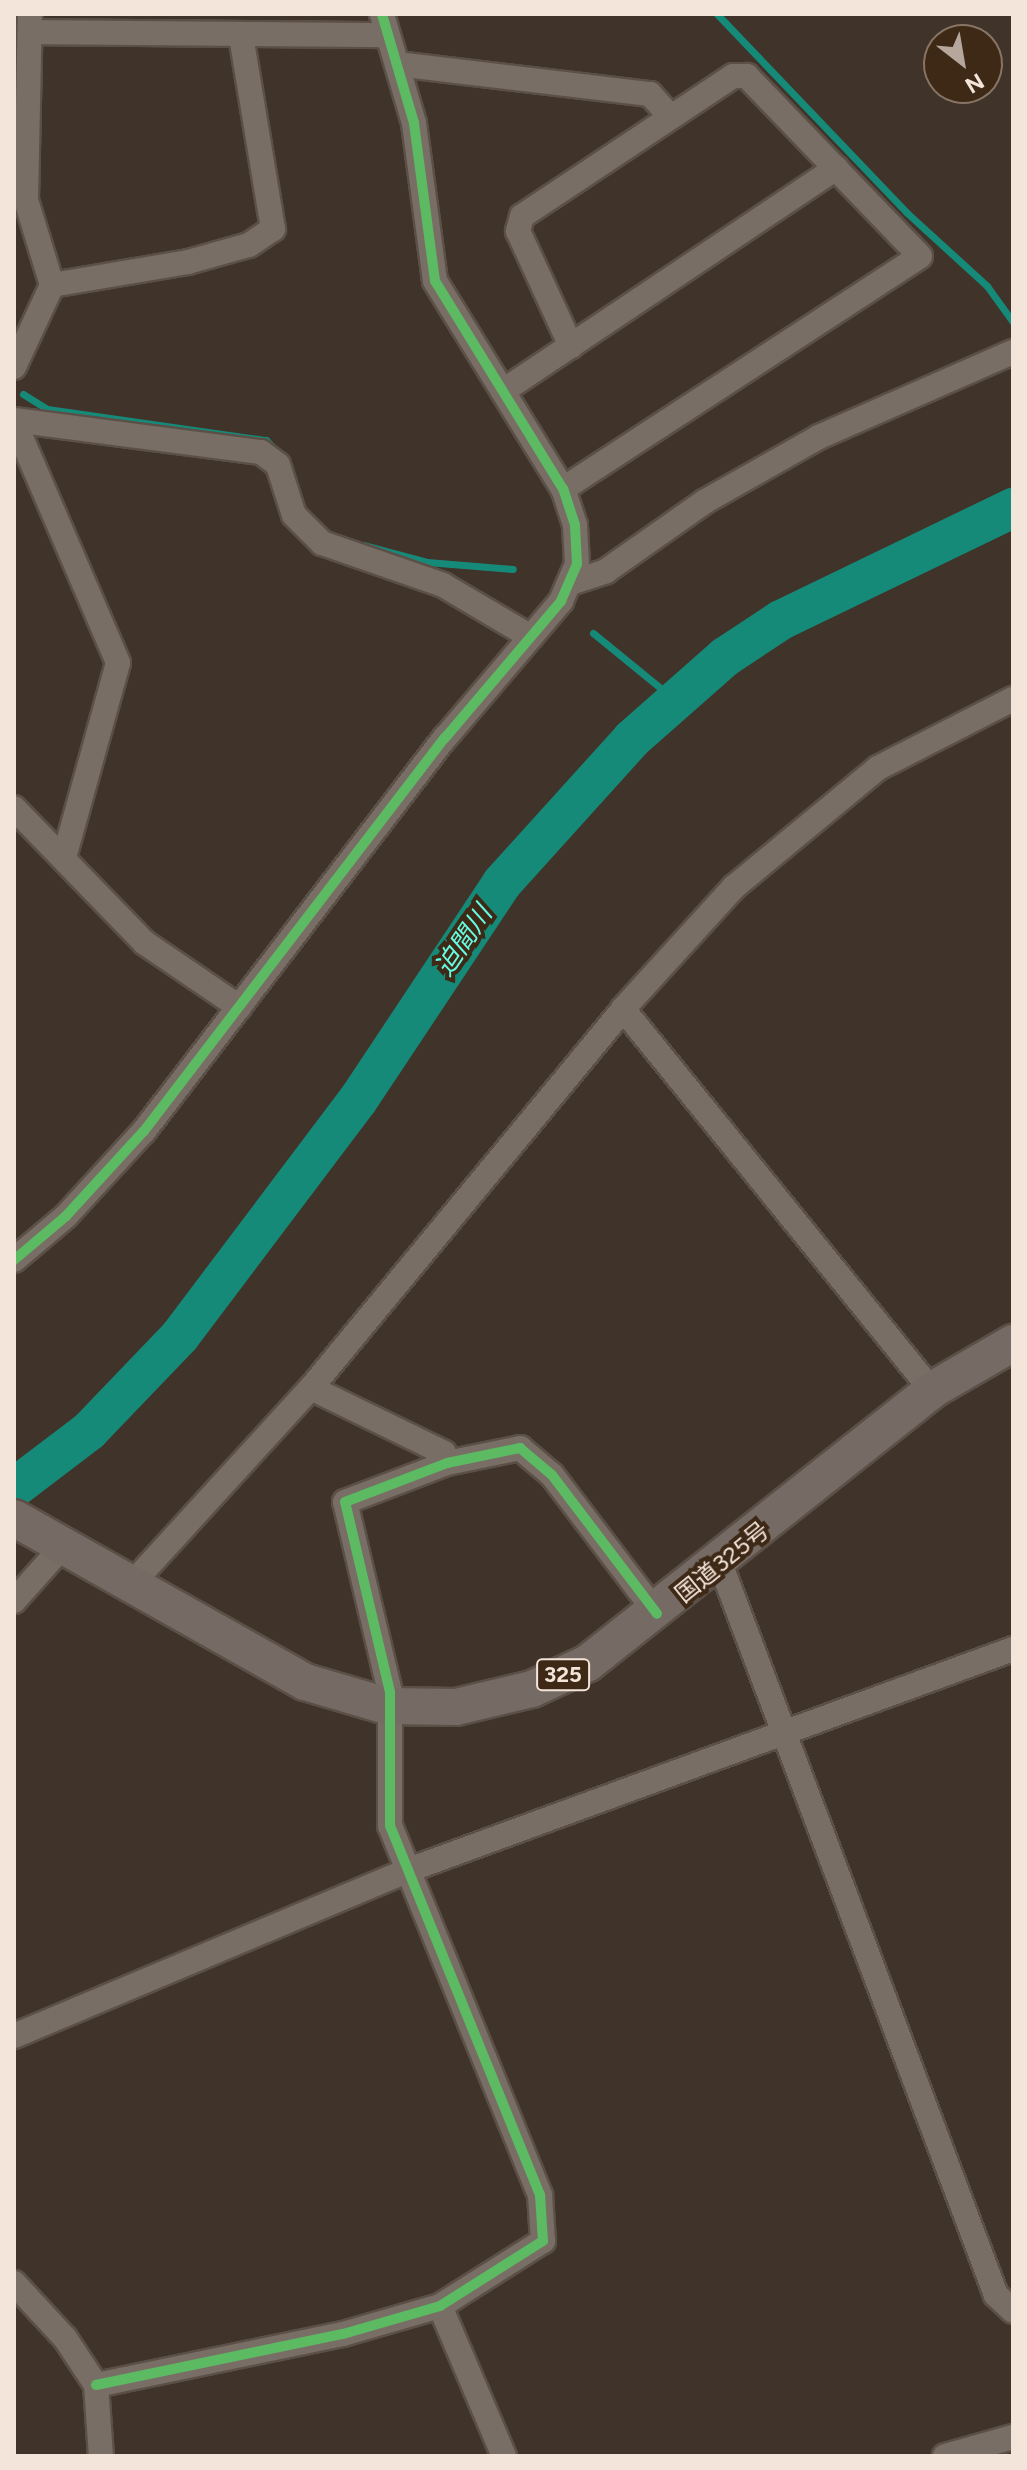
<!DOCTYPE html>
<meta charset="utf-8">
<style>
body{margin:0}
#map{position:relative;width:1027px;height:2470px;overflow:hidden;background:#403329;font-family:Figtree,"Noto Sans JP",sans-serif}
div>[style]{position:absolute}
.stream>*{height:7px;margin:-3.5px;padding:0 3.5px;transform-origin:3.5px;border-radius:3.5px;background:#168a79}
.river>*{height:40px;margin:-20px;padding:0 20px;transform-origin:20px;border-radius:20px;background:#168a79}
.roads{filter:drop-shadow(2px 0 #5b5047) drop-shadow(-2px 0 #5b5047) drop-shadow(0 2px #5b5047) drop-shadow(0 -2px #5b5047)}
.minor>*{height:24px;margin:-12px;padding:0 12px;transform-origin:12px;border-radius:12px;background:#786e65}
.highway>*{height:36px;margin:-18px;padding:0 18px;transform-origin:18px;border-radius:18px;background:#766b64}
.cycleway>*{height:10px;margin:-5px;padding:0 5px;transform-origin:5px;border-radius:5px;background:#5cba63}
span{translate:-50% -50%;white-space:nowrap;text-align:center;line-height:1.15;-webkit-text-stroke:8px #3e2816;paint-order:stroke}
.shield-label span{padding:2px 6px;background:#3e2816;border:2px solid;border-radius:6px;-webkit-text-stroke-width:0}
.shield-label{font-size:22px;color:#f4e5da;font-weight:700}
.street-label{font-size:24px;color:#f4e5da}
.water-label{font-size:26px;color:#64fde3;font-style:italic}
.frame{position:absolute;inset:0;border:16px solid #f4e5da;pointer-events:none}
.north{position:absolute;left:923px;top:24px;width:80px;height:80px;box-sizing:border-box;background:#3e2816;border:2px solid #877464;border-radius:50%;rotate:149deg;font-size:22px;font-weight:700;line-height:32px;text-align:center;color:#f4e5da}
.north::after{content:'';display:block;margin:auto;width:28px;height:36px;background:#b5a79c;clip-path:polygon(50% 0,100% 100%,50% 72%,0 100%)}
</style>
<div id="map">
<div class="stream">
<div style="left:717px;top:14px;width:274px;rotate:46.3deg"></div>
<div style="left:906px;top:212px;width:110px;rotate:42.4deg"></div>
<div style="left:987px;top:286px;width:44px;rotate:54.2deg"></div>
<div style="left:23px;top:394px;width:28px;rotate:32deg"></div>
<div style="left:47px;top:409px;width:221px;rotate:8.1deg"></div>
<div style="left:266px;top:440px;width:34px;rotate:47deg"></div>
<div style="left:363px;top:545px;width:66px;rotate:14.9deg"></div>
<div style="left:427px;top:562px;width:86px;rotate:4.7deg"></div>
<div style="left:593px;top:633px;width:104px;rotate:39.2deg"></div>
</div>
<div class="river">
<div style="left:14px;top:1488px;width:94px;rotate:-37.2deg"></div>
<div style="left:89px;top:1431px;width:132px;rotate:-46.2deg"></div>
<div style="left:180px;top:1336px;width:296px;rotate:-53deg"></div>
<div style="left:358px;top:1100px;width:260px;rotate:-56.4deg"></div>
<div style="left:502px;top:883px;width:194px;rotate:-47.9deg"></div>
<div style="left:632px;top:739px;width:124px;rotate:-41.4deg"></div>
<div style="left:725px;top:657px;width:67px;rotate:-33.5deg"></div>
<div style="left:781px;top:620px;width:258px;rotate:-25.8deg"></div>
</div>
<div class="roads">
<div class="minor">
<div style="left:33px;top:32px;width:351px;rotate:0.5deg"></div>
<div style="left:397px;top:64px;width:255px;rotate:6.8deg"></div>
<div style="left:650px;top:94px;width:31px;rotate:48deg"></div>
<div style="left:52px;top:285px;width:138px;rotate:-9.6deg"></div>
<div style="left:188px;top:262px;width:63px;rotate:-15.6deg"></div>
<div style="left:249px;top:245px;width:29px;rotate:-34deg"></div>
<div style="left:273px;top:229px;width:196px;rotate:-99.4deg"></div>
<div style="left:14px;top:367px;width:90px;rotate:-65.1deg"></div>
<div style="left:52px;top:285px;width:89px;rotate:-107deg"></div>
<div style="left:26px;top:200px;width:186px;rotate:-88.8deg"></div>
<div style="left:503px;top:391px;width:401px;rotate:-33.8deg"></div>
<div style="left:14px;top:420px;width:249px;rotate:7.4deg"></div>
<div style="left:261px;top:452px;width:21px;rotate:37deg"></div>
<div style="left:278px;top:465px;width:52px;rotate:72.3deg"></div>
<div style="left:294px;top:515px;width:40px;rotate:45deg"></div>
<div style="left:322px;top:543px;width:128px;rotate:19.1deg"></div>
<div style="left:443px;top:585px;width:102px;rotate:30.6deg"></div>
<div style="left:14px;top:421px;width:263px;rotate:66.7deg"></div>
<div style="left:118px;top:663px;width:202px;rotate:105.5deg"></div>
<div style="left:563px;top:489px;width:426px;rotate:-33.1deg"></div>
<div style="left:920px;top:256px;width:250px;rotate:-133.9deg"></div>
<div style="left:747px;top:76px;width:14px;rotate:180deg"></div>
<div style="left:733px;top:76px;width:253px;rotate:146.4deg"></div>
<div style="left:522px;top:216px;width:16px;rotate:105deg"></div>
<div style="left:518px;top:231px;width:127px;rotate:65.3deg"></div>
<div style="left:570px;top:583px;width:38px;rotate:-18deg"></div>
<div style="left:606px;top:571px;width:120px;rotate:-35.1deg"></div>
<div style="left:704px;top:502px;width:132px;rotate:-29.5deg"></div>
<div style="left:819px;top:437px;width:212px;rotate:-23.7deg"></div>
<div style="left:14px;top:808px;width:188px;rotate:45.9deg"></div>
<div style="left:145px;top:943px;width:114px;rotate:34.2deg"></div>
<div style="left:623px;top:1009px;width:491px;rotate:51deg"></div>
<div style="left:14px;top:1260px;width:68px;rotate:-40.2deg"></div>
<div style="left:66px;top:1216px;width:115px;rotate:-47.5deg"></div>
<div style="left:144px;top:1131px;width:495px;rotate:-52.6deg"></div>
<div style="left:445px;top:738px;width:180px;rotate:-49.7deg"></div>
<div style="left:561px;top:601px;width:40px;rotate:-66.6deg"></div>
<div style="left:577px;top:564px;width:39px;rotate:-93deg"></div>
<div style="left:575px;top:525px;width:38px;rotate:-108deg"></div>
<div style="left:563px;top:489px;width:244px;rotate:-121.6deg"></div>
<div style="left:435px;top:281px;width:159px;rotate:-97.6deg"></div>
<div style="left:414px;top:123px;width:114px;rotate:-106.4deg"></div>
<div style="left:311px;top:1388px;width:148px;rotate:26deg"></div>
<div style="left:444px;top:1453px;width:10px;rotate:73deg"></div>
<div style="left:720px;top:1563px;width:782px;rotate:69.34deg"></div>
<div style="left:996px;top:2295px;width:23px;rotate:43deg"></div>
<div style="left:129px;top:1587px;width:270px;rotate:-47.6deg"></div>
<div style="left:311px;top:1388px;width:491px;rotate:-50.5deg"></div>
<div style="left:623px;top:1009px;width:165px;rotate:-47.7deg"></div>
<div style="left:734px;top:887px;width:187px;rotate:-39.6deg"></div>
<div style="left:878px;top:768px;width:152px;rotate:-27.1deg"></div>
<div style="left:14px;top:1601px;width:72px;rotate:-48.4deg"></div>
<div style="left:14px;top:2036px;width:425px;rotate:-22.8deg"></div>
<div style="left:406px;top:1871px;width:646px;rotate:-20.09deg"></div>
<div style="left:14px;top:2283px;width:75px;rotate:47.2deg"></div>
<div style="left:65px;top:2338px;width:56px;rotate:56.6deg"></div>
<div style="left:96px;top:2385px;width:71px;rotate:86deg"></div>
<div style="left:440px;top:2306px;width:163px;rotate:66.9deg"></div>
<div style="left:96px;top:2385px;width:252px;rotate:-11.7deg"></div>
<div style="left:343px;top:2334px;width:101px;rotate:-16.1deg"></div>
<div style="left:440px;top:2306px;width:122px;rotate:-32.3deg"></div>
<div style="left:543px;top:2241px;width:46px;rotate:-93.7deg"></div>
<div style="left:540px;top:2195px;width:398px;rotate:-112.1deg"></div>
<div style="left:390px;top:1826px;width:134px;rotate:-90deg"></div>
<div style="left:390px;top:1692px;width:195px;rotate:-103.3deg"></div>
<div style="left:345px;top:1502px;width:109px;rotate:-20.9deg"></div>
<div style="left:447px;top:1463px;width:75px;rotate:-11.6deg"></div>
<div style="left:520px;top:1448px;width:42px;rotate:40.2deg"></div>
<div style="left:552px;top:1475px;width:174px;rotate:52.9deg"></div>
<div style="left:945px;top:2456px;width:71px;rotate:-15.6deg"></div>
</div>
<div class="highway">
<div style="left:14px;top:1518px;width:334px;rotate:29.4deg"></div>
<div style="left:305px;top:1682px;width:85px;rotate:16.3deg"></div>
<div style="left:387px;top:1706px;width:69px;rotate:0.8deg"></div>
<div style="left:456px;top:1707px;width:78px;rotate:-13.3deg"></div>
<div style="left:532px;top:1689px;width:62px;rotate:-24.9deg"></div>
<div style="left:588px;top:1663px;width:439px;rotate:-38.4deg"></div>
<div style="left:932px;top:1390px;width:94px;rotate:-30.1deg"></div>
</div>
</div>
<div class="cycleway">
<div style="left:14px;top:1260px;width:68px;rotate:-40.2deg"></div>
<div style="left:66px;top:1216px;width:115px;rotate:-47.5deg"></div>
<div style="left:144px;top:1131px;width:495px;rotate:-52.6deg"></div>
<div style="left:445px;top:738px;width:180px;rotate:-49.7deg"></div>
<div style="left:561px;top:601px;width:40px;rotate:-66.6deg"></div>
<div style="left:577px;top:564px;width:39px;rotate:-93deg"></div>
<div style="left:575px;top:525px;width:38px;rotate:-108deg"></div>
<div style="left:563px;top:489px;width:244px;rotate:-121.6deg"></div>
<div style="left:435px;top:281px;width:159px;rotate:-97.6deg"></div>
<div style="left:414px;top:123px;width:114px;rotate:-106.4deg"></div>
<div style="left:96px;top:2385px;width:252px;rotate:-11.7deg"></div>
<div style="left:343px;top:2334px;width:101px;rotate:-16.1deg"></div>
<div style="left:440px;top:2306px;width:122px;rotate:-32.3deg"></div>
<div style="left:543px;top:2241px;width:46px;rotate:-93.7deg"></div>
<div style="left:540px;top:2195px;width:398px;rotate:-112.1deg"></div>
<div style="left:390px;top:1826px;width:134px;rotate:-90deg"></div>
<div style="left:390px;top:1692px;width:195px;rotate:-103.3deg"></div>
<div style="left:345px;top:1502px;width:109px;rotate:-20.9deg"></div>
<div style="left:447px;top:1463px;width:75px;rotate:-11.6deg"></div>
<div style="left:520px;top:1448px;width:42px;rotate:40.2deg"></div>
<div style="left:552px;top:1475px;width:174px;rotate:52.9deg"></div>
</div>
<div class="shield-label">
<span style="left:563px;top:1675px">325</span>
</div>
<div class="street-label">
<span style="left:722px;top:1562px;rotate:-39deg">国道325号</span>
</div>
<div class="water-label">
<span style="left:464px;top:941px;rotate:-56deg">迫間川</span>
</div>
<div class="frame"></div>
<div class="north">N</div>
</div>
